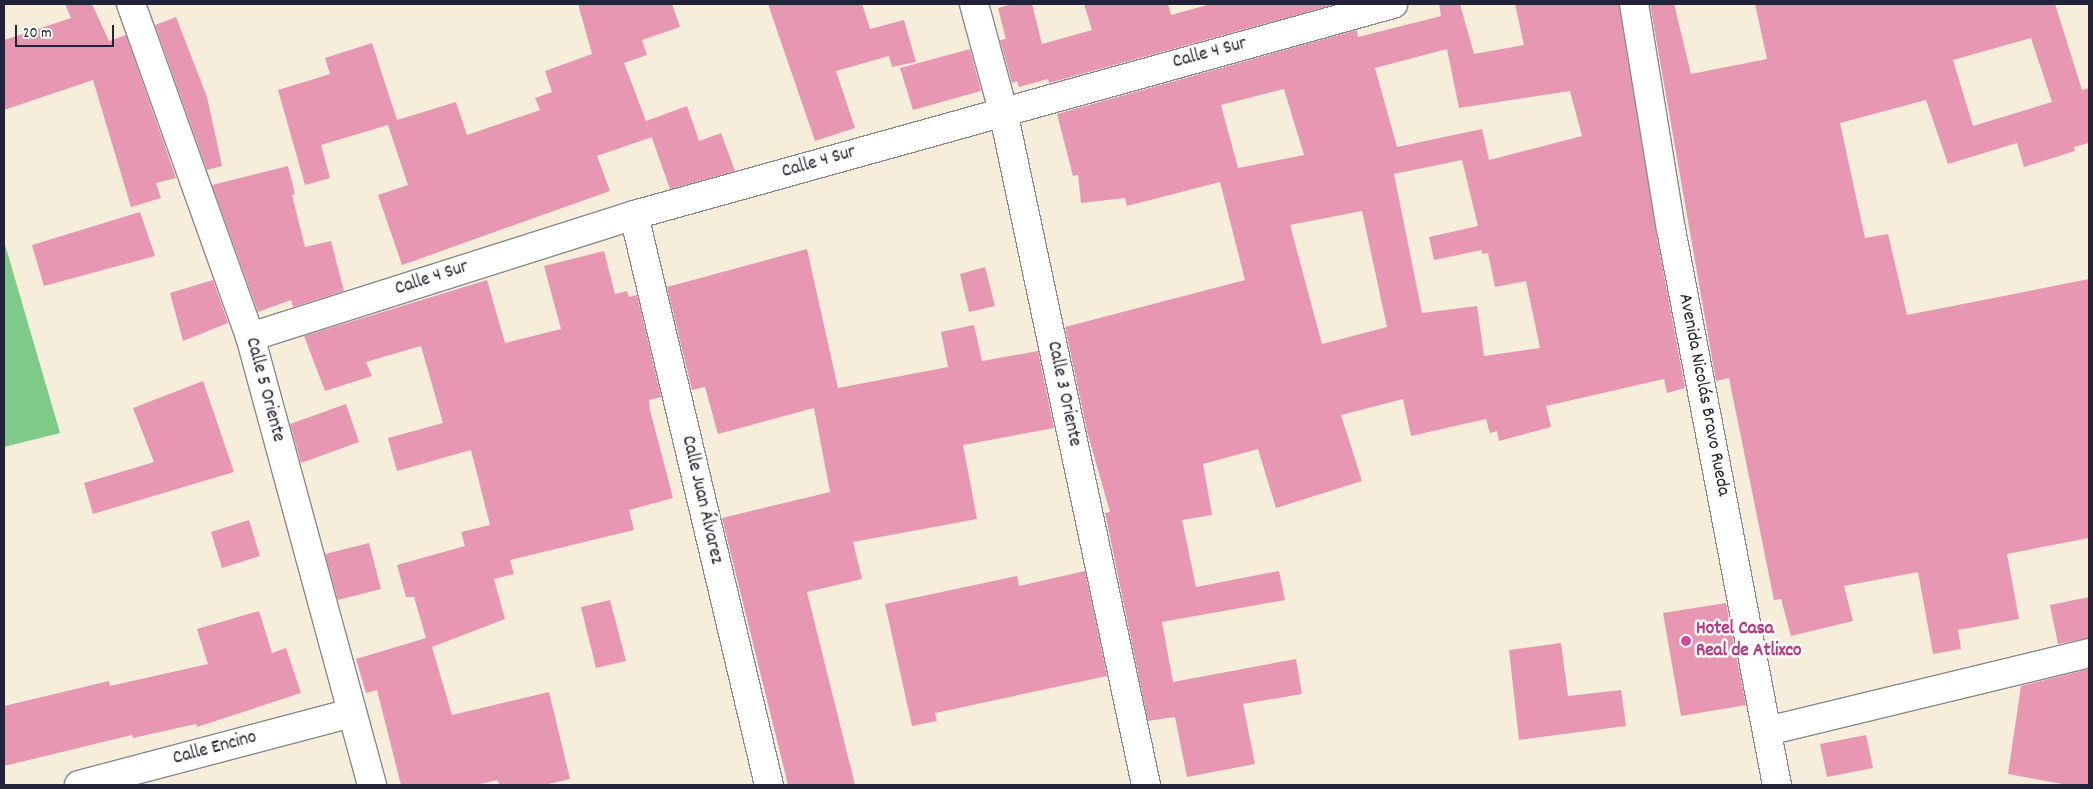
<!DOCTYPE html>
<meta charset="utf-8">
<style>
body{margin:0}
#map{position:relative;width:2093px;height:789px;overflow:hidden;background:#f6eedb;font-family:Dekko,sans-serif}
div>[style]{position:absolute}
.green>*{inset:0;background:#7eca89}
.building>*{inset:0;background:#e897b3}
.roads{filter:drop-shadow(1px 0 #8c888b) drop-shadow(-1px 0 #8c888b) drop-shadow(0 1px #8c888b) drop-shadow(0 -1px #8c888b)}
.minor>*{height:28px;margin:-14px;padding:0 14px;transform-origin:14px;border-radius:14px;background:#fff}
.major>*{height:28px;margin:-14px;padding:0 14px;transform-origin:14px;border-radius:14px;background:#fff}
.dots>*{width:14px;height:14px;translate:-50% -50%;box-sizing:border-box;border:2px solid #fdfcf7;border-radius:50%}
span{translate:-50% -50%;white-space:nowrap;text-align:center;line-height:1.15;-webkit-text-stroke:5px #fdfcf7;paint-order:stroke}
.street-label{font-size:19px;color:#22223b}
.hotel-label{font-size:19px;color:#b23c85;font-weight:700}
.left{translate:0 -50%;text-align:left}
.frame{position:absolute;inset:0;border:5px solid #22223b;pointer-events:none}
.scale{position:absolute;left:15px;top:25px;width:99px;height:22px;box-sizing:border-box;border:2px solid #22223b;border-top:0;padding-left:6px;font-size:15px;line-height:18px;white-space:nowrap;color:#22223b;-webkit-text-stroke:4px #fdfcf7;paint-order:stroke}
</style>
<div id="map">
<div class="green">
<div style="clip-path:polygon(4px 241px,60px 433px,4px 447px)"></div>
</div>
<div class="building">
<div style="clip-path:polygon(65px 4px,92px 4px,109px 41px,126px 35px,176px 178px,156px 183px,161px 198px,131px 207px,93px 80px,4px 110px,4px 40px,71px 18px)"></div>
<div style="clip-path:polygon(578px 4px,672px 4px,680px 27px,642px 40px,647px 55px,624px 63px,652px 137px,597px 156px,610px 191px,402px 265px,378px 195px,408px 185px,388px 125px,321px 145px,330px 178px,305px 185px,278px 90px,330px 74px,325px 58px,372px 43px,397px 120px,456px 102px,467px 135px,540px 110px,535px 98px,552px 92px,545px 71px,592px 54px)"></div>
<div style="clip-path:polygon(768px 4px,862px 4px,870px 29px,904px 20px,916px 62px,892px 67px,889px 56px,836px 71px,855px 128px,815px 141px)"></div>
<div style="clip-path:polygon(1013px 4px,1032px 4px,1042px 44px,1092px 30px,1084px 4px,1168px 4px,1171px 15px,1211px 4px,1336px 4px,1049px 83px,1048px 79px,1019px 87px,1017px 81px,1012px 83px,1000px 40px,1006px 39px,998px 8px)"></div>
<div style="clip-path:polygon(evenodd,1439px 4px,1460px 4px,1474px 54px,1524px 45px,1515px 4px,1619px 4px,1656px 232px,1685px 388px,1667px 393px,1664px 379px,1546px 406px,1551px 427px,1499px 441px,1497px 431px,1490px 433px,1486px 419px,1411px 436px,1403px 399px,1341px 415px,1362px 481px,1276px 508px,1258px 449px,1203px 464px,1212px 515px,1182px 520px,1196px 587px,1279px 571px,1285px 600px,1162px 622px,1173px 682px,1296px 659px,1302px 694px,1243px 704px,1255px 764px,1187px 777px,1175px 717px,1148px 721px,1105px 513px,1110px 512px,1088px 435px,1065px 327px,1245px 280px,1220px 182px,1127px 206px,1125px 198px,1081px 203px,1078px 175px,1073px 176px,1057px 114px,1357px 30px,1358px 37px,1441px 16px,1439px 4px,1447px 49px,1459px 108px,1570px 91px,1582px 136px,1489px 160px,1482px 129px,1397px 147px,1375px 68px,1447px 49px,1439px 4px,1284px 89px,1304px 155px,1238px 168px,1221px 105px,1284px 89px,1439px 4px,1462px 160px,1478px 226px,1429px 237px,1434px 260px,1482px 250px,1482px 254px,1488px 253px,1495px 287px,1526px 281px,1540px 348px,1484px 356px,1477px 306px,1422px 313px,1394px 174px,1462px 160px,1439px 4px,1362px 211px,1387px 327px,1322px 344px,1290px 225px,1362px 211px)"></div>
<div style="clip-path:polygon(evenodd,1650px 4px,1674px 4px,1691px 74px,1767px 59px,1755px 4px,2055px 4px,2082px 90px,2089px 88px,2089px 143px,2074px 147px,2075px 151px,2024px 167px,2017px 143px,1948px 164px,1926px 100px,1840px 123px,1865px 238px,1888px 234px,1907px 315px,2089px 279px,2089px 538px,2007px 554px,2019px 619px,1958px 630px,1961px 649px,1933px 654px,1918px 572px,1844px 586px,1853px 621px,1791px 636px,1781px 599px,1774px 600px,1729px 378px,1716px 381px,1650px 4px,2031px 38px,2052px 102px,1973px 126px,1953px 60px,2031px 38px)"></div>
<div style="clip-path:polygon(176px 17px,207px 97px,222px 166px,207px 170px,155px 25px)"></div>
<div style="clip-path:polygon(970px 49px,981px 91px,913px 110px,900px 68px)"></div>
<div style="clip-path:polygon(687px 106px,699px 141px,721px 133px,735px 171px,670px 189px,646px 121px)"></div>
<div style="clip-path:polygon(288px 166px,295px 194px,292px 195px,305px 247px,331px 241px,344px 291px,293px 307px,291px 300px,258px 312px,212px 185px)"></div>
<div style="clip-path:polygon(140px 212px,155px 256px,44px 286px,32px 245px)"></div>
<div style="clip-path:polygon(807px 249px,838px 388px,948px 367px,941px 332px,974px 325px,982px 361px,1038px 351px,1054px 428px,963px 445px,977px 519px,853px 542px,862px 579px,807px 592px,855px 785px,788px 785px,722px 518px,830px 492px,814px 408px,718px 434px,705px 387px,692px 390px,667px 287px)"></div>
<div style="clip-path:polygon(604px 251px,615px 294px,627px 291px,629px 297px,637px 295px,661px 397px,649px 400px,650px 410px,673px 498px,629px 510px,634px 530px,510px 560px,514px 574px,494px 579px,505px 619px,432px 647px,452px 715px,549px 692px,570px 779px,544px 785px,500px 785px,497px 780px,476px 785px,401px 785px,377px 690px,366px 693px,356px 659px,426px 638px,414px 597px,406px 597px,397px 565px,465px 546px,461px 532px,490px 525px,471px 450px,397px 471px,388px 438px,443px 423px,421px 346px,366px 362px,372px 376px,325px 391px,304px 336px,487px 280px,505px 343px,561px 329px,544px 266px)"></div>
<div style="clip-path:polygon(985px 267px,995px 306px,969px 312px,960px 274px)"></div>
<div style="clip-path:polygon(213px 280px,228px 323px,183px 341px,170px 293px)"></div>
<div style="clip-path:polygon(203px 381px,234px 472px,93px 514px,84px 483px,154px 462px,133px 408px)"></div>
<div style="clip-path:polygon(346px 404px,359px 442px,301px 463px,290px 424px)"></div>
<div style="clip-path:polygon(249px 520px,260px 556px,222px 568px,211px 532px)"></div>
<div style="clip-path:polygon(369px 543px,381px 589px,338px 600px,325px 554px)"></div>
<div style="clip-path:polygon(1085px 571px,1107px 676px,935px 713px,937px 721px,912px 726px,885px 604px,1017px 576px,1019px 586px)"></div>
<div style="clip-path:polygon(2089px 597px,2089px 638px,2058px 644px,2050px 605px)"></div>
<div style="clip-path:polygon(610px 600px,626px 661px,596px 668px,581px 607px)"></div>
<div style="clip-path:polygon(1726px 603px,1746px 705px,1681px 716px,1663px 613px)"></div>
<div style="clip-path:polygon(259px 611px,272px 653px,286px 648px,301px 693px,197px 727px,196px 724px,133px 738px,132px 735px,4px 766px,4px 706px,109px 681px,110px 686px,208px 664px,197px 629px)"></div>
<div style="clip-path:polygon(1561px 643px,1568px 696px,1621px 690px,1626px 726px,1519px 740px,1509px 650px)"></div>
<div style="clip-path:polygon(2089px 669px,2089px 785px,2068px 785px,2008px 774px,2021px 686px)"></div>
<div style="clip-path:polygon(1866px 735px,1873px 768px,1827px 777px,1820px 744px)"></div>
</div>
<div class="roads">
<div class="minor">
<div style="left:131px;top:4px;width:354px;rotate:70.3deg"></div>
<div style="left:974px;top:4px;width:111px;rotate:74.8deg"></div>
<div style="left:1003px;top:111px;width:689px;rotate:78.02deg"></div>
<div style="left:1634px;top:4px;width:228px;rotate:80.7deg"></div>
<div style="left:1671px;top:229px;width:566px;rotate:79.21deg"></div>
<div style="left:634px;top:215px;width:586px;rotate:76.68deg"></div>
<div style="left:1767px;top:731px;width:331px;rotate:-13.6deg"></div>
<div style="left:79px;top:785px;width:281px;rotate:-14.8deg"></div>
</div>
<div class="major">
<div style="left:372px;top:785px;width:464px;rotate:-105.2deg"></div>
<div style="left:250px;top:337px;width:403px;rotate:-17.6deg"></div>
<div style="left:634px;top:215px;width:788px;rotate:-15.54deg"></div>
</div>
</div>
<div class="dots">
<div style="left:1686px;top:641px;background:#d1479c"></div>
</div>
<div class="street-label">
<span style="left:1210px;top:54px;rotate:-15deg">Calle 4 Sur</span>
<span style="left:819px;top:163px;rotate:-16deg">Calle 4 Sur</span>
<span style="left:432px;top:279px;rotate:-18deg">Calle 4 Sur</span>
<span style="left:264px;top:390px;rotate:75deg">Calle 5 Oriente</span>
<span style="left:1063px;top:394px;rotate:78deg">Calle 3 Oriente</span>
<span style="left:1703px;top:395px;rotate:79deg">Avenida Nicolás Bravo Rueda</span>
<span style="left:701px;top:500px;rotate:77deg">Calle Juan Álvarez</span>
<span style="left:215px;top:749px;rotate:-15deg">Calle Encino</span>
</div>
<div class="hotel-label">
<span class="left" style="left:1696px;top:641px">Hotel Casa<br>Real de Atlixco</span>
</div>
<div class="frame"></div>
<div class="scale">20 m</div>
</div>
